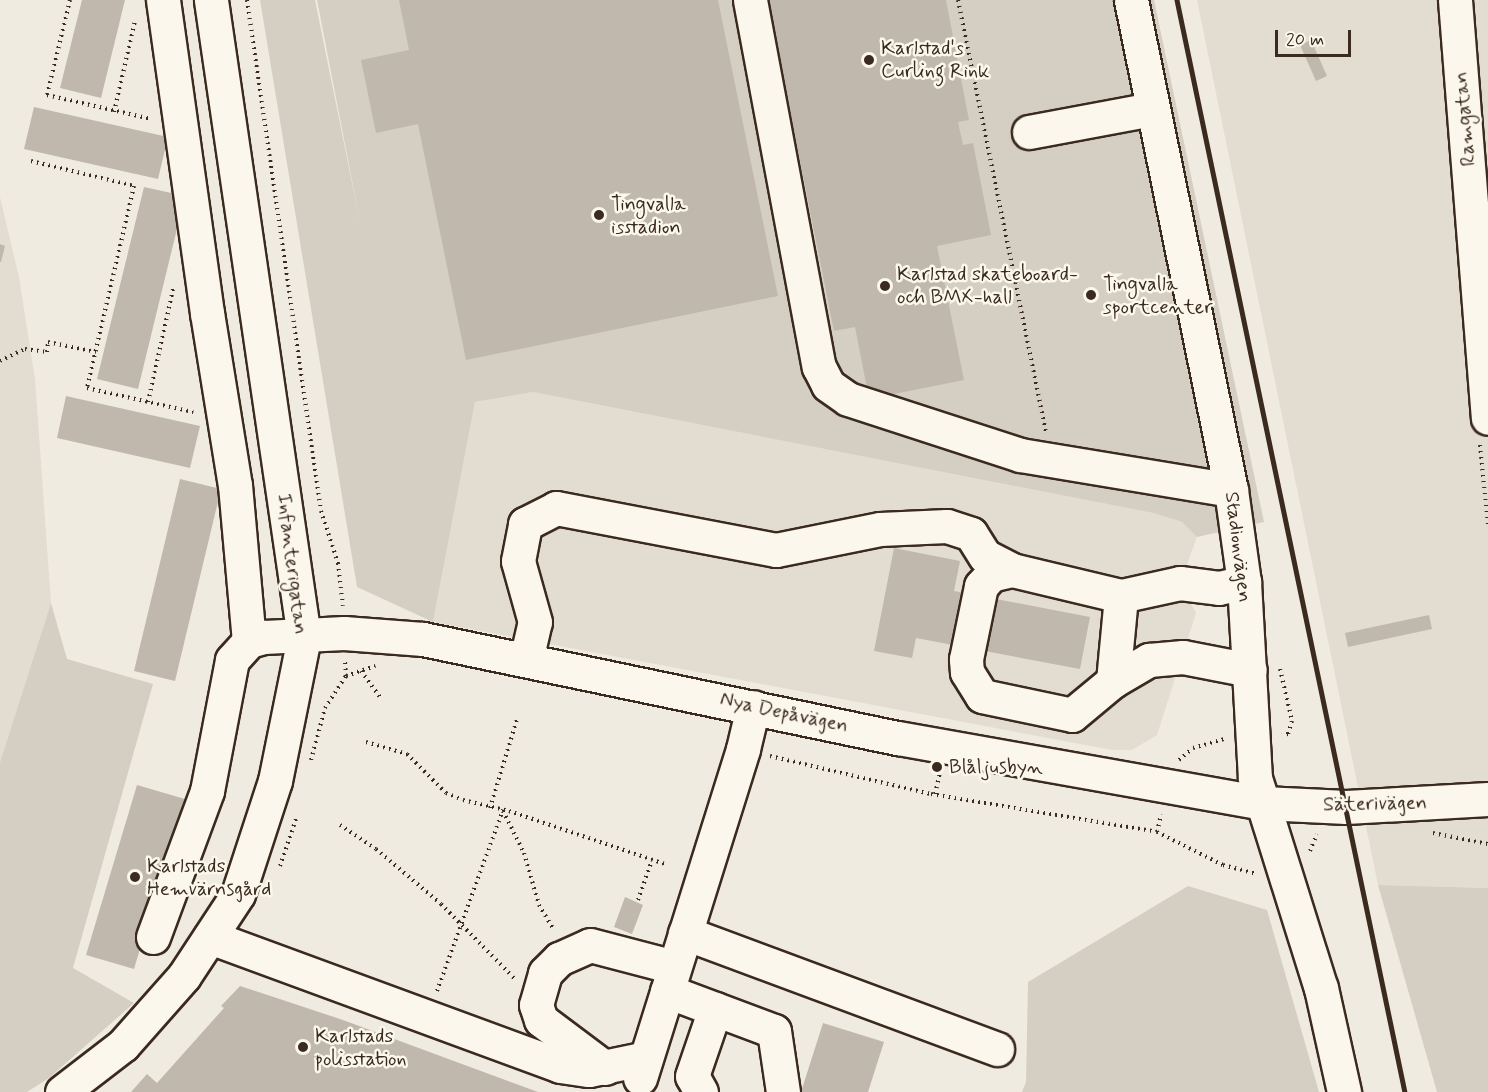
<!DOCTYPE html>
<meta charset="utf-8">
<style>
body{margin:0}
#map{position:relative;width:1488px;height:1092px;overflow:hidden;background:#f0ebe0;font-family:Mynerve,sans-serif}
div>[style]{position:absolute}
.built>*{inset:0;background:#e2dcd1}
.green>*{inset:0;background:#d5cec3}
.building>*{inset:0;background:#c0b8ad}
.path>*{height:4px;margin-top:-2px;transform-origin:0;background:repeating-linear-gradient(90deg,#3b2a1e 0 1.5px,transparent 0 6px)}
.roads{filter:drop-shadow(2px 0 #3b2a1e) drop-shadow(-2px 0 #3b2a1e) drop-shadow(0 2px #3b2a1e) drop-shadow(0 -2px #3b2a1e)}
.minor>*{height:33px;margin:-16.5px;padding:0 16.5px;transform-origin:16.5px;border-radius:16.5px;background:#fbf7ec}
.rail>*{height:4.5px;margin:-2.25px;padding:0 2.25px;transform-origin:2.25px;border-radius:2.25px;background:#3b2a1e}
.dots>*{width:16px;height:16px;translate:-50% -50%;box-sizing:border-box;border:3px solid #fbf7ec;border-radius:50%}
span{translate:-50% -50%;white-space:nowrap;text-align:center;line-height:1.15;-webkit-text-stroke:5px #fbf7ec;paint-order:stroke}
.poi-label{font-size:20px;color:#3b2a1e}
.left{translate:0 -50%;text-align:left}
.street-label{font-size:20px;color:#3b2a1e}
.scale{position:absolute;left:1275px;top:30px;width:76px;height:27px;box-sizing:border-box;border:3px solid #3b2a1e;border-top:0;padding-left:8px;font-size:18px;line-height:21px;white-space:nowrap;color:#3b2a1e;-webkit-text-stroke:4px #fbf7ec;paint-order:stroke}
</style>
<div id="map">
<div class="built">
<div style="clip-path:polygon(1197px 0,1488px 0,1488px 888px,1378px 885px)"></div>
<div style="clip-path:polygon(0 197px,19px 277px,35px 379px,51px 603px,0 762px)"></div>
<div style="clip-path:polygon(533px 392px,1153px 513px,1182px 522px,1197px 537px,1180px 583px,1196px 613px,1157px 735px,1132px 750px,1112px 750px,433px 622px,475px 402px)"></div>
</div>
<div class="green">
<div style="clip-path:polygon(260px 0,315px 0,361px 227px,317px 0,1154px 0,1264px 522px,1197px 537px,1182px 522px,1153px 513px,533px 392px,475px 402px,433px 622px,357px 587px)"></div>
<div style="clip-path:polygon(51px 603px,67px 659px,153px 684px,73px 968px,134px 1003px,49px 1078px,27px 1092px,0 1092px,0 762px)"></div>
<div style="clip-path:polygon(1378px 885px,1488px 888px,1488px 1092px,1437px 1092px)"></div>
<div style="clip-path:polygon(1188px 886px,1267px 910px,1319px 1092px,1022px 1092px,1026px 1082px,1028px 982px)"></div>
</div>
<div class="building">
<div style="clip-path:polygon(82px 0,125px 0,101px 98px,60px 88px)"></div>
<div style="clip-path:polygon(399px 0,718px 0,778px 296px,466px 360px,418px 124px,376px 133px,361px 60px,409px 50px)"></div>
<div style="clip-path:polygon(768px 0,946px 0,969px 120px,958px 122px,963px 145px,973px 143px,991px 235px,937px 246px,964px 380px,869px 399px,855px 327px,834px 331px)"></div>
<div style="clip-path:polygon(1311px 40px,1327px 76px,1316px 81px,1300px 45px)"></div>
<div style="clip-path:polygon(34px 107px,168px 137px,158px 179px,24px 149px)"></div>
<div style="clip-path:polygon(144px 187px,185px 196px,138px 389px,97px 379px)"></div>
<div style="clip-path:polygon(0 244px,5px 246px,1px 262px,0 262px)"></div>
<div style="clip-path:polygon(66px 396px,200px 426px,190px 468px,57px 438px)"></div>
<div style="clip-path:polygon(180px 479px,221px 489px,175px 681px,134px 671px)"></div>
<div style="clip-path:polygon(894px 548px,960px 561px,954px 591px,1090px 617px,1080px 669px,916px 638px,912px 658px,874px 651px)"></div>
<div style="clip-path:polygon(1429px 615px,1432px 629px,1348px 647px,1345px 633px)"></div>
<div style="clip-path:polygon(137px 785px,185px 799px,134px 969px,86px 955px)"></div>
<div style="clip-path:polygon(625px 897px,643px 905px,632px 934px,614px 927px)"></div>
<div style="clip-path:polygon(240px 986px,343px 1020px,538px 1092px,131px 1092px,147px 1074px,157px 1083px,224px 1008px,221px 1006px)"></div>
<div style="clip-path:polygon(823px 1023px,884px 1042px,868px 1092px,801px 1092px)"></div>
</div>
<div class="path">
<div style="left:70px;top:0;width:98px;rotate:103.6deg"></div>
<div style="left:47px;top:95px;width:107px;rotate:13deg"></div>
<div style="left:247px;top:0;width:516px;rotate:81.76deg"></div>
<div style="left:321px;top:511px;width:55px;rotate:71.9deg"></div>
<div style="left:338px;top:563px;width:43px;rotate:83.4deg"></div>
<div style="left:958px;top:0;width:440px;rotate:78.5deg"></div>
<div style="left:114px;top:112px;width:93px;rotate:-77deg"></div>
<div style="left:31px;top:161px;width:106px;rotate:13.6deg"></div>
<div style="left:134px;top:186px;width:207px;rotate:103.1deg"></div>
<div style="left:87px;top:388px;width:109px;rotate:12.8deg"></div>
<div style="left:0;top:361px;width:28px;rotate:-26deg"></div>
<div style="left:25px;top:349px;width:22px;rotate:8deg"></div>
<div style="left:47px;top:352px;width:10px;rotate:-84deg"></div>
<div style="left:48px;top:342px;width:49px;rotate:11.8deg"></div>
<div style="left:148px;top:402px;width:116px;rotate:-77.5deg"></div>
<div style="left:1480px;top:445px;width:80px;rotate:84.3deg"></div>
<div style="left:1280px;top:669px;width:53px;rotate:77deg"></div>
<div style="left:1292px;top:721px;width:14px;rotate:107deg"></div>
<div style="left:1288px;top:734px;width:6px;rotate:171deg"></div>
<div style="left:361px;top:671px;width:34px;rotate:54deg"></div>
<div style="left:346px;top:676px;width:31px;rotate:-19deg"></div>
<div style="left:366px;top:742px;width:43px;rotate:16.3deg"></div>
<div style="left:407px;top:754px;width:55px;rotate:45deg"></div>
<div style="left:446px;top:793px;width:18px;rotate:22deg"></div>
<div style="left:463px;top:800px;width:47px;rotate:13.4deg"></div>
<div style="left:509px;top:811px;width:165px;rotate:18.8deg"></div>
<div style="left:770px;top:756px;width:165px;rotate:13.3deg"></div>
<div style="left:931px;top:794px;width:229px;rotate:9.5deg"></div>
<div style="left:1157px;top:832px;width:74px;rotate:26.6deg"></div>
<div style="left:1223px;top:865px;width:34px;rotate:15deg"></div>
<div style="left:311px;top:760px;width:54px;rotate:-74.9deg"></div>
<div style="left:325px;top:708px;width:38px;rotate:-57deg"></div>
<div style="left:346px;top:676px;width:14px;rotate:-94deg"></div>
<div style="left:1179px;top:760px;width:18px;rotate:-41deg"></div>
<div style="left:1193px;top:748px;width:32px;rotate:-16deg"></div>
<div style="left:935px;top:794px;width:22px;rotate:-77deg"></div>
<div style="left:490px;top:808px;width:93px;rotate:-73.1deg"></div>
<div style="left:503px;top:811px;width:47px;rotate:63.4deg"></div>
<div style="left:524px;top:853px;width:54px;rotate:73.9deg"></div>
<div style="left:539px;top:905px;width:29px;rotate:59deg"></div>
<div style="left:340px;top:825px;width:43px;rotate:33.7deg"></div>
<div style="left:376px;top:849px;width:85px;rotate:40.2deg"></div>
<div style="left:441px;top:904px;width:104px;rotate:45.4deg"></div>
<div style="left:1157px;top:832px;width:18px;rotate:-77deg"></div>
<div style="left:1433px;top:833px;width:56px;rotate:11.3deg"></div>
<div style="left:1310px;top:851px;width:18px;rotate:-68deg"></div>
<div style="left:280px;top:866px;width:50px;rotate:-71.2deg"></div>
<div style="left:638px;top:900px;width:42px;rotate:-70.7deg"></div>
<div style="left:437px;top:991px;width:193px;rotate:-70deg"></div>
</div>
<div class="roads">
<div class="minor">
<div style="left:163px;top:0;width:316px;rotate:82deg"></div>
<div style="left:207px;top:313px;width:174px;rotate:80.8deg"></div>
<div style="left:235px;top:485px;width:157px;rotate:84.9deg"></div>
<div style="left:750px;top:0;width:373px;rotate:79.4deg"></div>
<div style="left:819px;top:367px;width:20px;rotate:63deg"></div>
<div style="left:828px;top:385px;width:24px;rotate:35deg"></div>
<div style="left:848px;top:399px;width:181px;rotate:18deg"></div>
<div style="left:1020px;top:455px;width:214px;rotate:9.4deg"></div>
<div style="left:1131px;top:0;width:500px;rotate:78.47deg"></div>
<div style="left:1231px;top:490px;width:93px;rotate:82deg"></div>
<div style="left:1244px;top:582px;width:196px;rotate:86.8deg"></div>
<div style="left:1255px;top:778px;width:220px;rotate:72.6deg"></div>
<div style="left:1321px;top:988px;width:107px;rotate:77.5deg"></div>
<div style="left:1455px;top:0;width:419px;rotate:85.5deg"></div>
<div style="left:1029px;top:132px;width:125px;rotate:-10.6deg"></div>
<div style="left:1012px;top:570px;width:22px;rotate:167deg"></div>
<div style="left:991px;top:575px;width:15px;rotate:132deg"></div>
<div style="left:981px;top:586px;width:75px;rotate:101.6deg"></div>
<div style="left:966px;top:659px;width:13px;rotate:86deg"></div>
<div style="left:967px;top:672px;width:28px;rotate:58deg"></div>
<div style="left:982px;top:696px;width:92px;rotate:11.9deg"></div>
<div style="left:1072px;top:715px;width:53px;rotate:-39.7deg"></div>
<div style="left:1113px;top:681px;width:42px;rotate:-30.3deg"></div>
<div style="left:1149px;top:660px;width:34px;rotate:-5deg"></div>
<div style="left:1183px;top:657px;width:68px;rotate:11deg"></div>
<div style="left:526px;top:660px;width:39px;rotate:-77deg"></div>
<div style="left:535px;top:622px;width:63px;rotate:-105.6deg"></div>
<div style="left:518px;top:561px;width:38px;rotate:-79deg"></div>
<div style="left:525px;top:524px;width:35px;rotate:-27deg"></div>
<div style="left:556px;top:508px;width:224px;rotate:10.8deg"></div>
<div style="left:776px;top:550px;width:106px;rotate:-11.4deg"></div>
<div style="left:880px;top:529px;width:67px;rotate:-2.6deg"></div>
<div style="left:947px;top:526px;width:25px;rotate:18deg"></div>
<div style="left:971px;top:534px;width:26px;rotate:58deg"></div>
<div style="left:985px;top:556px;width:30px;rotate:27deg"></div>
<div style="left:1012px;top:570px;width:112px;rotate:13.4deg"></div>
<div style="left:1121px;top:596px;width:60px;rotate:-12.4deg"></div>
<div style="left:1180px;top:583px;width:39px;rotate:7deg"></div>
<div style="left:1219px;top:588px;width:26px;rotate:-13deg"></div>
<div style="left:1113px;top:681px;width:85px;rotate:-84.6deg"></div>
<div style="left:685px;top:933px;width:333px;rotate:20.4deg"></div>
<div style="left:153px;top:937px;width:156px;rotate:-69.7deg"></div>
<div style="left:207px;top:791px;width:133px;rotate:-79.2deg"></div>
<div style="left:232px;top:660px;width:25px;rotate:-48deg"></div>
<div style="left:249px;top:641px;width:16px;rotate:-15deg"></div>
<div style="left:264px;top:637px;width:80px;rotate:-2.9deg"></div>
<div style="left:344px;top:633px;width:79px;rotate:4.3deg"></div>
<div style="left:423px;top:639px;width:485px;rotate:11.8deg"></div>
<div style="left:898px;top:738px;width:371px;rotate:10.1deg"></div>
<div style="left:1263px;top:803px;width:83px;rotate:2.8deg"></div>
<div style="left:1346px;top:807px;width:142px;rotate:-3.2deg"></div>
<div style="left:210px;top:937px;width:373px;rotate:20.2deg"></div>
<div style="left:560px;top:1066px;width:29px;rotate:8deg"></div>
<div style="left:589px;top:1070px;width:58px;rotate:-11.9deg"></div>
<div style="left:667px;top:991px;width:114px;rotate:20.5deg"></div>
<div style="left:774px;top:1031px;width:62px;rotate:81.6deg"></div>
<div style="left:605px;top:1068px;width:80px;rotate:-143.1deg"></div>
<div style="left:541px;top:1020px;width:16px;rotate:-108deg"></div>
<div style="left:536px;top:1005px;width:33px;rotate:-74deg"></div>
<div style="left:545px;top:973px;width:20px;rotate:-45deg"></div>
<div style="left:559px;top:959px;width:34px;rotate:-24deg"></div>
<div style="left:590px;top:945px;width:87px;rotate:14.7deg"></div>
<div style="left:640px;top:1078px;width:345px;rotate:-72.6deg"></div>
<div style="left:743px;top:749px;width:43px;rotate:-76.6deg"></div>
<div style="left:62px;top:1092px;width:77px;rotate:-37.6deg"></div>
<div style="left:123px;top:1045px;width:92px;rotate:-48.5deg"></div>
<div style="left:184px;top:976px;width:98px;rotate:-56.6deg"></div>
<div style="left:238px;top:894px;width:119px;rotate:-71.9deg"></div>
<div style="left:275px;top:781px;width:147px;rotate:-78.6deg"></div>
<div style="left:304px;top:637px;width:644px;rotate:-98.31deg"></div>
<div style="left:701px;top:1092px;width:18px;rotate:-119deg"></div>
<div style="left:692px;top:1076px;width:71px;rotate:-71.1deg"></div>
</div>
</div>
<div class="rail">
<div style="left:1177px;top:0;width:1116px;rotate:78.21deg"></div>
</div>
<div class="dots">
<div style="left:869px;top:60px;background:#3b2a1e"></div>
<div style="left:599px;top:215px;background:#3b2a1e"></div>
<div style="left:885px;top:286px;background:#3b2a1e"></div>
<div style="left:1091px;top:295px;background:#3b2a1e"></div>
<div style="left:937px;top:767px;background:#3b2a1e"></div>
<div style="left:135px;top:877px;background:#3b2a1e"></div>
<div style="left:303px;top:1047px;background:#3b2a1e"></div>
</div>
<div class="poi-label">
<span class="left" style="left:881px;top:60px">Karlstad's<br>Curling Rink</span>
<span class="left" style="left:611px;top:216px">Tingvalla<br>isstadion</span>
<span class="left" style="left:897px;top:286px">Karlstad skateboard-<br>och BMX-hall</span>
<span class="left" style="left:1103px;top:296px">Tingvalla<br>sportcenter</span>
<span class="left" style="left:949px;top:767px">Blåljusbyn</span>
<span class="left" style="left:147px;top:878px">Karlstads<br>Hemvärnsgård</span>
<span class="left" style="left:315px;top:1048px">Karlstads<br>polisstation</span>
</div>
<div class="street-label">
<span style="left:1465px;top:119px;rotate:-95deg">Ramgatan</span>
<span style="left:1238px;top:547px;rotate:83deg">Stadionvägen</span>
<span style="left:292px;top:564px;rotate:83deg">Infanterigatan</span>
<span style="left:784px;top:713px;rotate:12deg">Nya Depåvägen</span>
<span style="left:1375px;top:804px;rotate:-1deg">Säterivägen</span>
</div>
<div class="scale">20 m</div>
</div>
